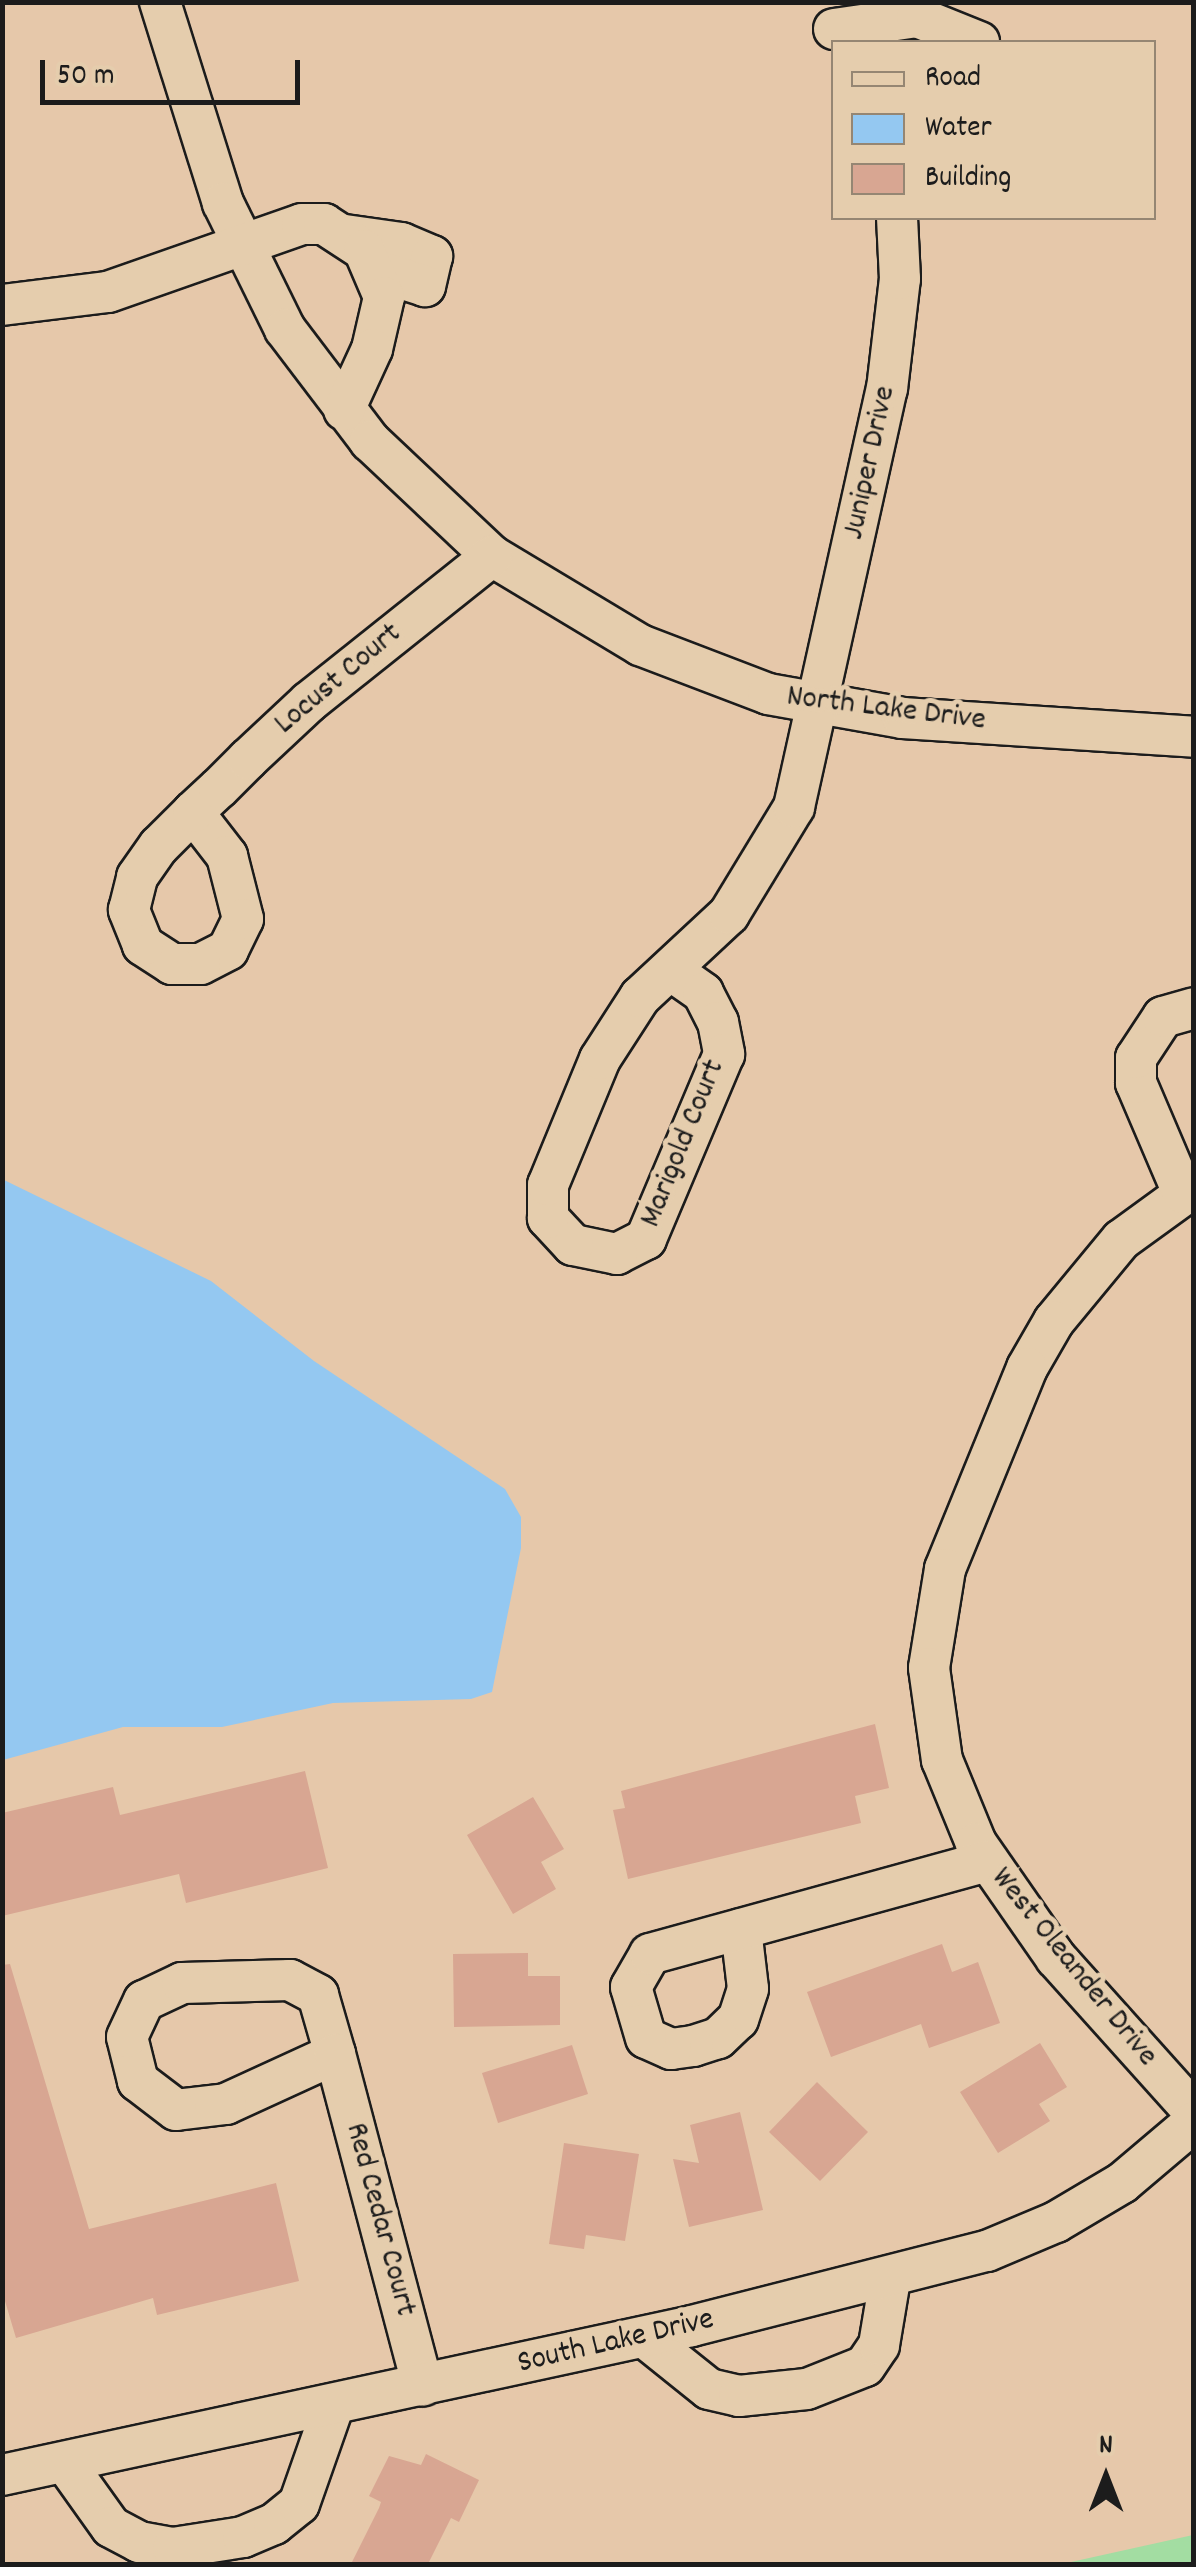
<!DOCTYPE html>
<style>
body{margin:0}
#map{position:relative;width:1196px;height:2567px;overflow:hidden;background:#e6c8aa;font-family:Dekko,sans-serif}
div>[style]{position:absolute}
.green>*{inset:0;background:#a3dda2}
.water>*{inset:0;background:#94c8f1}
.building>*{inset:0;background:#d8a692}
.roads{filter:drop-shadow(2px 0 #1c1c1c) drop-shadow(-2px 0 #1c1c1c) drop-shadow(0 2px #1c1c1c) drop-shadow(0 -2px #1c1c1c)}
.minor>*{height:40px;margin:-20px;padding:0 20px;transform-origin:20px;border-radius:20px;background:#e5cdad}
span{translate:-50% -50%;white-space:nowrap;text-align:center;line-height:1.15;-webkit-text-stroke:10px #e5cdad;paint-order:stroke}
.street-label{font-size:32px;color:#1c1c1c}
.frame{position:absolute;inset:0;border:5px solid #1c1c1c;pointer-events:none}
.legend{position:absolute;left:831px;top:40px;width:325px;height:180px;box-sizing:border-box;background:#e5cdad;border:2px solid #958673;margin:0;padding:12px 18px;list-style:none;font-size:30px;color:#1c1c1c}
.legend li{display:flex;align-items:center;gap:20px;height:50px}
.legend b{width:50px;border:2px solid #958673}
.north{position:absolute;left:1056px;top:2427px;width:100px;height:100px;-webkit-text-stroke:8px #e5cdad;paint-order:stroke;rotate:0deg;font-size:28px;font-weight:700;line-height:40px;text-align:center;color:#1c1c1c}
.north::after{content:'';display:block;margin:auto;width:35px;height:45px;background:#1c1c1c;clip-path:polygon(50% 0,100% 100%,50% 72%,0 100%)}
.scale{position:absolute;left:40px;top:60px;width:260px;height:45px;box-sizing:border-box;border:5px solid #1c1c1c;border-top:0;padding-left:12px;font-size:30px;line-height:35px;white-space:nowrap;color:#1c1c1c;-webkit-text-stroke:8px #e5cdad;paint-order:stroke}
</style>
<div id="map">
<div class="green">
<div style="clip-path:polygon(1193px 2535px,1193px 2564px,1062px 2564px)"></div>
</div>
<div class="water">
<div style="clip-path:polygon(2px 1179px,211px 1281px,314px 1361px,505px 1489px,521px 1517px,521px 1548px,492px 1692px,471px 1699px,333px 1703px,222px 1727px,123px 1727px,3px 1760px)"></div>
</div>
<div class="building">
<div style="clip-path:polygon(875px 1724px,889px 1788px,855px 1796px,861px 1823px,628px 1879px,613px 1810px,625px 1808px,621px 1791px)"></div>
<div style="clip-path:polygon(305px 1771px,328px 1868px,186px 1903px,179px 1874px,2px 1916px,2px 1813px,113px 1787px,120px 1815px)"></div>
<div style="clip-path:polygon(533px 1797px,564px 1849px,541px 1862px,556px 1889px,513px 1914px,467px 1835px)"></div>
<div style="clip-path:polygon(942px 1944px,952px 1972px,978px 1962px,1000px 2023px,929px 2048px,921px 2024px,831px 2057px,807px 1992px)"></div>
<div style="clip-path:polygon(528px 1953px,528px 1976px,560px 1976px,560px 2025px,454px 2027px,453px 1954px)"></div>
<div style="clip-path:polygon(10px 1964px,89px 2229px,276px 2183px,299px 2281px,157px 2315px,153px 2298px,16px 2338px,2px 2291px,2px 1965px)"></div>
<div style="clip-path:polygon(1040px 2043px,1067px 2087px,1039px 2104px,1050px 2121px,998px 2153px,960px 2092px)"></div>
<div style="clip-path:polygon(572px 2045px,588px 2094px,498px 2123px,482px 2073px)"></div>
<div style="clip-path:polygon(817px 2082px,868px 2132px,820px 2181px,769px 2132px)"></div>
<div style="clip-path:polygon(740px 2112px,763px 2210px,689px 2227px,673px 2159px,699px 2163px,690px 2125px)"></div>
<div style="clip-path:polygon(564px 2143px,639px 2154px,625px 2241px,586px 2235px,584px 2249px,549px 2244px)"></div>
<div style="clip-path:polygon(426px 2454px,479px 2480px,459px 2522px,451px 2518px,428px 2564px,351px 2564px,379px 2508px,381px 2502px,369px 2496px,389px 2456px,421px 2465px)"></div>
</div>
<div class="roads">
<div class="minor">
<div style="left:160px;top:2px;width:211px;rotate:72.6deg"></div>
<div style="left:223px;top:203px;width:140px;rotate:63.8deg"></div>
<div style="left:285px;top:329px;width:141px;rotate:52.8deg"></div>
<div style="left:370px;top:441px;width:168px;rotate:43.3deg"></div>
<div style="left:492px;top:556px;width:173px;rotate:31deg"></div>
<div style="left:640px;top:645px;width:137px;rotate:20.9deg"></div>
<div style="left:768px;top:694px;width:137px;rotate:10.1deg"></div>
<div style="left:903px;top:718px;width:292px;rotate:3.7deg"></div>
<div style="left:834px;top:29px;width:84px;rotate:-8.2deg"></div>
<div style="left:917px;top:17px;width:67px;rotate:22deg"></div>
<div style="left:345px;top:235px;width:57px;rotate:8.1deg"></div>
<div style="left:401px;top:243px;width:34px;rotate:23deg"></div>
<div style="left:432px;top:256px;width:31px;rotate:103deg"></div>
<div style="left:425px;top:286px;width:49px;rotate:-162.3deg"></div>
<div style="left:2px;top:305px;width:107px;rotate:-7deg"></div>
<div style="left:108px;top:292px;width:206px;rotate:-19.3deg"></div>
<div style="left:302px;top:224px;width:22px"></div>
<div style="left:324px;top:224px;width:48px;rotate:33deg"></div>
<div style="left:364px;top:250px;width:51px;rotate:66.9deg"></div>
<div style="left:384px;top:297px;width:53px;rotate:103deg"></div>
<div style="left:372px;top:349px;width:67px;rotate:114.7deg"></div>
<div style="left:193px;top:812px;width:56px;rotate:52.3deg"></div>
<div style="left:227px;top:856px;width:65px;rotate:75.7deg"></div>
<div style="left:243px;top:919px;width:34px;rotate:116deg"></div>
<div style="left:228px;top:950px;width:31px;rotate:153deg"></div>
<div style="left:200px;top:964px;width:28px;rotate:180deg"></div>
<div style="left:172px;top:964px;width:35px;rotate:-147deg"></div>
<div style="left:143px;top:945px;width:38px;rotate:-112deg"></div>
<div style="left:129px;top:910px;width:34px;rotate:-76deg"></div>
<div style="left:137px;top:877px;width:38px;rotate:-55deg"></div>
<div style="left:159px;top:846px;width:48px;rotate:-45deg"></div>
<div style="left:193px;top:812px;width:35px;rotate:-43deg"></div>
<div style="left:219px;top:788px;width:41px;rotate:-45deg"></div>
<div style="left:248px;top:759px;width:83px;rotate:-43.1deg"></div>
<div style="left:309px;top:702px;width:234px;rotate:-38.6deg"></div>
<div style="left:672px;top:971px;width:38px;rotate:35deg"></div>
<div style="left:703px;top:993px;width:33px;rotate:63deg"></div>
<div style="left:718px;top:1022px;width:33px;rotate:79deg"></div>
<div style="left:724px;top:1054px;width:201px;rotate:112.9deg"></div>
<div style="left:646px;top:1239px;width:33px;rotate:153deg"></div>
<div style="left:617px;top:1254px;width:45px;rotate:-168.4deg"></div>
<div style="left:573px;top:1245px;width:37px;rotate:-133deg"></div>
<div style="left:548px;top:1218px;width:33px;rotate:-90deg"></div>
<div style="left:548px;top:1185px;width:136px;rotate:-67.6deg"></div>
<div style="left:600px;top:1059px;width:74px;rotate:-57.2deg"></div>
<div style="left:640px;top:997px;width:122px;rotate:-43deg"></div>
<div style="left:729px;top:914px;width:125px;rotate:-58.7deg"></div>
<div style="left:794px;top:807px;width:428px;rotate:-77.5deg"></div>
<div style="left:887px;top:389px;width:111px;rotate:-83.3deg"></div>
<div style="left:900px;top:279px;width:61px;rotate:-92.8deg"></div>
<div style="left:1194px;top:1187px;width:90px;rotate:144deg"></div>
<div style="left:1121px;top:1240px;width:105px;rotate:129.6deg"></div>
<div style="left:1054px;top:1321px;width:54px;rotate:119.9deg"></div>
<div style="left:1027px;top:1368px;width:217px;rotate:112.2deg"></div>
<div style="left:945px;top:1569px;width:100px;rotate:99.2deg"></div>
<div style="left:929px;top:1668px;width:93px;rotate:82deg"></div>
<div style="left:942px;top:1760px;width:90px;rotate:67.7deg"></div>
<div style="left:976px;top:1843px;width:140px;rotate:55.2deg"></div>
<div style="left:1056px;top:1958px;width:207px;rotate:48.1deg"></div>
<div style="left:1183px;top:1193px;width:120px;rotate:-113.1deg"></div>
<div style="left:1136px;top:1083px;width:25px;rotate:-90deg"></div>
<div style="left:1136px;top:1058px;width:49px;rotate:-56.6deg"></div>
<div style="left:1163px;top:1017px;width:32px;rotate:-16deg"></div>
<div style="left:741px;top:1929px;width:60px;rotate:83.3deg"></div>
<div style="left:748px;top:1989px;width:32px;rotate:108deg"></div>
<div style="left:738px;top:2019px;width:28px;rotate:136deg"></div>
<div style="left:718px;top:2038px;width:26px;rotate:162deg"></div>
<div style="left:693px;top:2046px;width:22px;rotate:172deg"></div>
<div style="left:671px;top:2049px;width:27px;rotate:-156deg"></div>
<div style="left:646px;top:2038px;width:53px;rotate:-106.4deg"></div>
<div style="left:631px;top:1987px;width:38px;rotate:-60deg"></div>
<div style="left:650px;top:1954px;width:350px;rotate:-15.4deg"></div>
<div style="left:290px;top:1980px;width:32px;rotate:28deg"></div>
<div style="left:318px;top:1995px;width:61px;rotate:73.9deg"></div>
<div style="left:335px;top:2054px;width:120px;rotate:155.4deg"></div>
<div style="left:226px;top:2104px;width:50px;rotate:173.2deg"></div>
<div style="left:176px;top:2110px;width:48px;rotate:-142.7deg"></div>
<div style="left:138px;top:2081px;width:45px;rotate:-104deg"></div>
<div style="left:127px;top:2037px;width:40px;rotate:-65deg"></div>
<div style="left:144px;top:2001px;width:42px;rotate:-25.3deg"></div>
<div style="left:182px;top:1983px;width:108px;rotate:-1.6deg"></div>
<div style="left:335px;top:2054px;width:343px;rotate:75.2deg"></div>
<div style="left:644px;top:2337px;width:83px;rotate:38.7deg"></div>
<div style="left:709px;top:2389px;width:31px;rotate:13deg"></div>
<div style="left:739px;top:2396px;width:68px;rotate:-5.9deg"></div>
<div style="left:807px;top:2389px;width:62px;rotate:-21.6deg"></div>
<div style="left:865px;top:2366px;width:25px;rotate:-56deg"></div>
<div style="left:879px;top:2345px;width:67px;rotate:-80.5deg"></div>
<div style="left:66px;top:2464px;width:77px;rotate:54.5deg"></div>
<div style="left:111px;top:2527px;width:32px;rotate:28deg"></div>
<div style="left:139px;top:2542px;width:35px;rotate:10deg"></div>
<div style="left:173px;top:2548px;width:71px;rotate:-8.9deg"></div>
<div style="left:243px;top:2537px;width:34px;rotate:-23deg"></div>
<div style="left:274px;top:2524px;width:32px;rotate:-39deg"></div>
<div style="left:299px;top:2504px;width:103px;rotate:-70.7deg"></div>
<div style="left:2px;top:2475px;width:706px;rotate:-12.19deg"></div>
<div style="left:692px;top:2326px;width:304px;rotate:-14.3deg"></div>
<div style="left:987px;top:2251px;width:75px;rotate:-22.8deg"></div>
<div style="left:1056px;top:2222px;width:77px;rotate:-30.6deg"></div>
<div style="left:1122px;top:2183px;width:94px;rotate:-40.3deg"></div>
</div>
</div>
<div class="street-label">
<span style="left:871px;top:463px;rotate:-78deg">Juniper Drive</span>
<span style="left:339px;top:680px;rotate:-40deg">Locust Court</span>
<span style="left:886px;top:710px;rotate:7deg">North Lake Drive</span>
<span style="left:684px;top:1144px;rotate:-68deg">Marigold Court</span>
<span style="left:1073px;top:1968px;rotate:51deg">West Oleander Drive</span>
<span style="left:379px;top:2220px;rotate:75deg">Red Cedar Court</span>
<span style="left:616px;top:2343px;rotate:-13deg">South Lake Drive</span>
</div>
<div class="frame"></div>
<ul class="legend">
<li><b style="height:12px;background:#e5cdad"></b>Road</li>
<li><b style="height:28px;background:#94c8f1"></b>Water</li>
<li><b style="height:28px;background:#d8a692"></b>Building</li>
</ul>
<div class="north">N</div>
<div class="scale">50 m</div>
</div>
